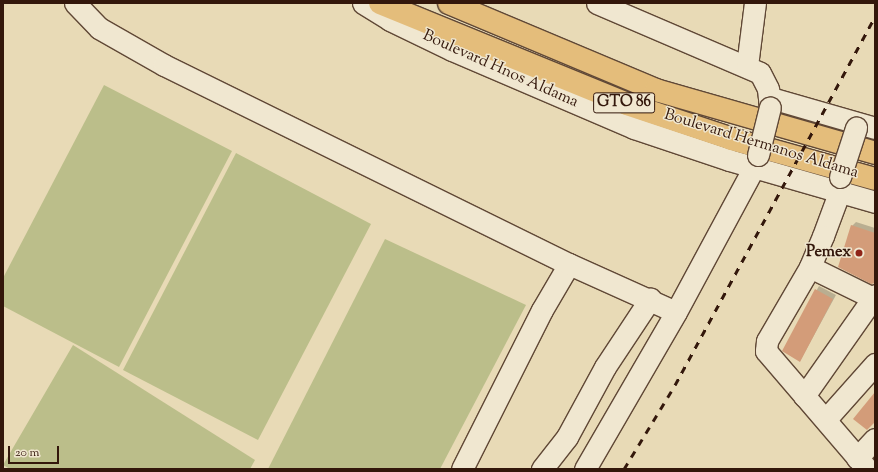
<!DOCTYPE html>
<style>
body{margin:0}
#map{position:relative;width:878px;height:472px;overflow:hidden;background:#e8dab6;font-family:"Sorts Mill Goudy",serif}
div>[style]{position:absolute}
.green>*{inset:0;background:#bbbe8a}
.shadow>*{inset:0;background:#0003}
.building>*{inset:0;background:#d39c79}
.roads{filter:drop-shadow(1px 0 #604836) drop-shadow(-1px 0 #604836) drop-shadow(0 1px #604836) drop-shadow(0 -1px #604836)}
.minor>*{height:21px;margin:-10.5px;padding:0 10.5px;transform-origin:10.5px;border-radius:10.5px;background:#f0e7d0}
.major>*{height:22px;margin:-11px;padding:0 11px;transform-origin:11px;border-radius:11px;background:#e4bd7b}
.rail>*{height:3px;margin-top:-1.5px;transform-origin:0;background:repeating-linear-gradient(90deg,#33170b 0 7px,transparent 0 14px)}
.bridges{filter:drop-shadow(1px 0 #604836) drop-shadow(-1px 0 #604836) drop-shadow(0 1px #604836) drop-shadow(0 -1px #604836)}
.minor-bridge>*{height:21px;margin:-10.5px;padding:0 10.5px;transform-origin:10.5px;border-radius:10.5px;background:#f0e7d0}
.dots>*{width:11px;height:11px;translate:-50% -50%;box-sizing:border-box;border:2px solid #f0e7d0;border-radius:50%}
span{translate:-50% -50%;white-space:nowrap;text-align:center;line-height:1.15;-webkit-text-stroke:3px #f0e7d0;paint-order:stroke}
.shield-label span{padding:1px 3px;background:#f0e7d0;border:1px solid;border-radius:3px;-webkit-text-stroke-width:0}
.shield-label{font-size:15px;color:#33170b;font-weight:700}
.street-label{font-size:16px;color:#33170b}
.poi-label{font-size:16px;color:#33170b;font-weight:700}
.right{translate:-100% -50%;text-align:right}
.frame{position:absolute;inset:0;border:4px solid #33170b;pointer-events:none}
.scale{position:absolute;left:8px;top:446px;width:51px;height:18px;box-sizing:border-box;border:2px solid #33170b;border-top:0;padding-left:5px;font-size:12px;line-height:14px;white-space:nowrap;color:#33170b;-webkit-text-stroke:3px #f0e7d0;paint-order:stroke}
</style>
<div id="map">
<div class="green">
<div style="clip-path:polygon(104px 85px,232px 151px,119px 367px,3px 306px,3px 278px)"></div>
<div style="clip-path:polygon(236px 153px,371px 224px,258px 440px,123px 370px)"></div>
<div style="clip-path:polygon(385px 239px,526px 305px,440px 469px,268px 469px)"></div>
<div style="clip-path:polygon(73px 345px,255px 460px,250px 469px,10px 469px,3px 465px)"></div>
</div>
<div class="shadow">
<div style="clip-path:polygon(856px 222px,875px 228px,875px 281px,852px 226px)"></div>
<div style="clip-path:polygon(819px 286px,836px 295px,800px 361px,783px 351px)"></div>
</div>
<div class="building">
<div style="clip-path:polygon(851px 225px,875px 233px,875px 283px,871px 284px,838px 267px)"></div>
<div style="clip-path:polygon(815px 289px,833px 299px,800px 362px,782px 351px)"></div>
<div style="clip-path:polygon(875px 392px,875px 422px,867px 430px,853px 419px)"></div>
</div>
<div class="roads">
<div class="minor">
<div style="left:75px;top:3px;width:35px;rotate:46deg"></div>
<div style="left:99px;top:28px;width:75px;rotate:29.6deg"></div>
<div style="left:164px;top:65px;width:451px;rotate:26.2deg"></div>
<div style="left:363px;top:3px;width:32px;rotate:32deg"></div>
<div style="left:390px;top:20px;width:69px;rotate:25.8deg"></div>
<div style="left:452px;top:50px;width:198px;rotate:23.2deg"></div>
<div style="left:634px;top:128px;width:100px;rotate:18.6deg"></div>
<div style="left:729px;top:160px;width:152px;rotate:16deg"></div>
<div style="left:597px;top:3px;width:177px;rotate:23.2deg"></div>
<div style="left:760px;top:73px;width:18px;rotate:63deg"></div>
<div style="left:768px;top:89px;width:18px;rotate:84deg"></div>
<div style="left:747px;top:66px;width:64px;rotate:-82.8deg"></div>
<div style="left:771px;top:98px;width:108px;rotate:16.1deg"></div>
<div style="left:840px;top:179px;width:14px;rotate:94deg"></div>
<div style="left:839px;top:193px;width:46px;rotate:110.4deg"></div>
<div style="left:823px;top:236px;width:34px;rotate:113deg"></div>
<div style="left:810px;top:267px;width:86px;rotate:120.2deg"></div>
<div style="left:767px;top:341px;width:10px;rotate:96deg"></div>
<div style="left:766px;top:351px;width:155px;rotate:49.4deg"></div>
<div style="left:810px;top:267px;width:70px;rotate:26.2deg"></div>
<div style="left:804px;top:396px;width:123px;rotate:-54.9deg"></div>
<div style="left:826px;top:419px;width:74px;rotate:-48.3deg"></div>
<div style="left:857px;top:458px;width:26px;rotate:-47deg"></div>
<div style="left:462px;top:469px;width:178px;rotate:-63.3deg"></div>
<div style="left:542px;top:310px;width:53px;rotate:-59.6deg"></div>
<div style="left:569px;top:264px;width:117px;rotate:24.2deg"></div>
<div style="left:542px;top:469px;width:41px;rotate:-52deg"></div>
<div style="left:567px;top:437px;width:80px;rotate:-61.5deg"></div>
<div style="left:605px;top:367px;width:82px;rotate:-56.5deg"></div>
<div style="left:585px;top:469px;width:181px;rotate:-59.9deg"></div>
<div style="left:676px;top:312px;width:165px;rotate:-61.7deg"></div>
<div style="left:754px;top:167px;width:13px;rotate:-72deg"></div>
</div>
<div class="major">
<div style="left:380px;top:3px;width:267px;rotate:22.2deg"></div>
<div style="left:627px;top:104px;width:111px;rotate:18.4deg"></div>
<div style="left:732px;top:139px;width:148px;rotate:15.6deg"></div>
<div style="left:449px;top:3px;width:225px;rotate:22.8deg"></div>
<div style="left:656px;top:90px;width:228px;rotate:16deg"></div>
</div>
</div>
<div class="rail">
<div style="left:624px;top:469px;width:98px;rotate:-58.7deg"></div>
<div style="left:675px;top:385px;width:419px;rotate:-61.5deg"></div>
</div>
<div class="bridges">
<div class="minor-bridge">
<div style="left:758px;top:155px;width:49px;rotate:-76deg"></div>
<div style="left:840px;top:177px;width:52px;rotate:-71.9deg"></div>
</div>
</div>
<div class="dots">
<div style="left:859px;top:253px;background:#8f2418"></div>
</div>
<div class="shield-label">
<span style="left:624px;top:103px">GTO 86</span>
</div>
<div class="street-label">
<span style="left:500px;top:70px;rotate:24deg">Boulevard Hnos Aldama</span>
<span style="left:761px;top:145px;rotate:17deg">Boulevard Hermanos Aldama</span>
</div>
<div class="poi-label">
<span class="right" style="left:851px;top:253px">Pemex</span>
</div>
<div class="frame"></div>
<div class="scale">20 m</div>
</div>
